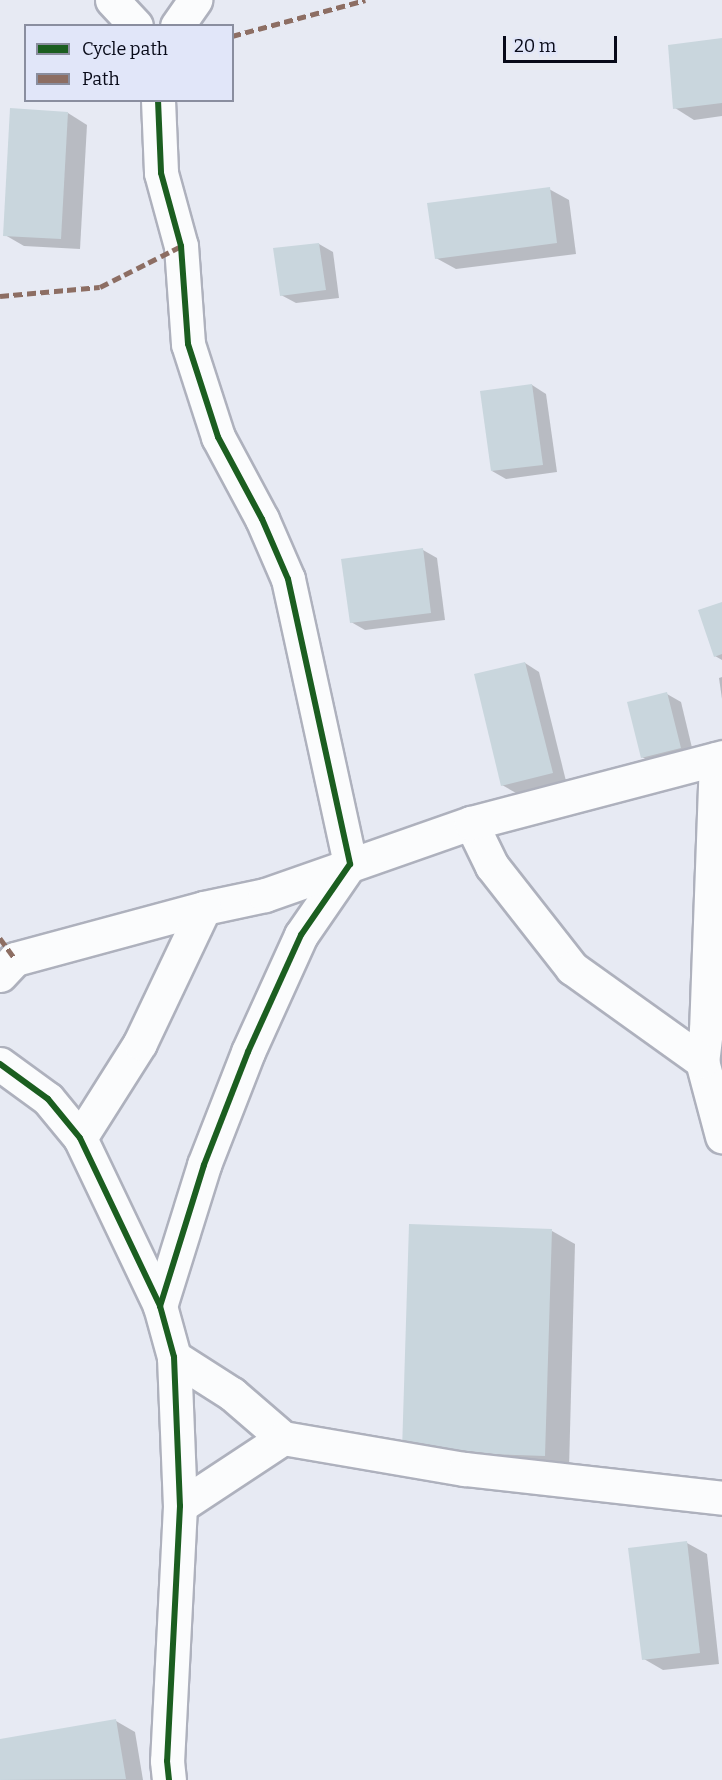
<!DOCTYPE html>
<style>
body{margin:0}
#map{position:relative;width:722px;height:1780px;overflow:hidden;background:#e7eaf3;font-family:Bitter,serif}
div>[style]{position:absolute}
.shadow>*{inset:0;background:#0003}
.building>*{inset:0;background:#c9d6dd}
.roads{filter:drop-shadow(2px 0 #aeb1bd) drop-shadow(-2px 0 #aeb1bd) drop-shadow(0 2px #aeb1bd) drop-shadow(0 -2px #aeb1bd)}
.minor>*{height:33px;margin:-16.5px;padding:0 16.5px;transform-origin:16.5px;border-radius:16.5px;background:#fbfcfd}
.quiet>*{height:4.5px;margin-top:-2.25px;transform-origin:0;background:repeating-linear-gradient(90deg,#8d6e63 0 9px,transparent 0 13.5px)}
.cycleway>*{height:6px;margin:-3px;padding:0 3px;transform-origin:3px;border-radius:3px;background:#1b5e20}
span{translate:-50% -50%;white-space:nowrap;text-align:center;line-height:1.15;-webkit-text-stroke:4.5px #e1e6f9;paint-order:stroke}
.legend{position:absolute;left:24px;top:24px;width:210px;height:78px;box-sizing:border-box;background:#e1e6f9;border:2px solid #8a8e9f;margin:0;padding:8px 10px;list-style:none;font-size:18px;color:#080a19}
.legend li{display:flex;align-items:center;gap:12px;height:30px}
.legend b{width:30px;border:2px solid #8a8e9f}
.scale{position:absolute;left:503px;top:36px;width:114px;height:27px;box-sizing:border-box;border:3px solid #080a19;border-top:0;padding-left:8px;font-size:18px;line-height:21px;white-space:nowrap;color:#080a19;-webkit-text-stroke:4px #e1e6f9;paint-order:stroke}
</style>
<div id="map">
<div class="shadow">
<div style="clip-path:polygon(722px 40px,722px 116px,694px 120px,675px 108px)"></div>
<div style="clip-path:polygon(68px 113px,87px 125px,80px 249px,24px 246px,5px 235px)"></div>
<div style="clip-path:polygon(549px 189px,569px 200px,576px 254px,456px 269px,436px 258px)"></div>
<div style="clip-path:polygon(319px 244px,333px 252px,339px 298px,296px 303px,281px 295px)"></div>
<div style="clip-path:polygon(532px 385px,546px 394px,557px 472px,506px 479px,492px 471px)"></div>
<div style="clip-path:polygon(423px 550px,437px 558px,445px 620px,365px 630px,351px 622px)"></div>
<div style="clip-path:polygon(722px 603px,722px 660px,715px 656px)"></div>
<div style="clip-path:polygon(525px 663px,539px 672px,566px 781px,516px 793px,502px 785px)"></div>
<div style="clip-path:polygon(722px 677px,722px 699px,719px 678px)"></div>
<div style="clip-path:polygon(667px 694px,681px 702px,694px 756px,656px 765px,642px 757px)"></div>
<div style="clip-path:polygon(552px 1231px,575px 1244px,569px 1469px,427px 1464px)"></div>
<div style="clip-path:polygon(687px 1543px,707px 1554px,719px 1664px,663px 1670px,644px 1659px)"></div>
<div style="clip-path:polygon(116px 1721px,135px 1732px,143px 1780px,0 1780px,0 1740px)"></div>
</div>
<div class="building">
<div style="clip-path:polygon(722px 38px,722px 103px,673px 109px,668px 45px)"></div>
<div style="clip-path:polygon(10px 108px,68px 112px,61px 239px,3px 236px)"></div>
<div style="clip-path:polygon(550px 187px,557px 243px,435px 259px,427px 203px)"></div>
<div style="clip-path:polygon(319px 243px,326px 290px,280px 296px,273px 248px)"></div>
<div style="clip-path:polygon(532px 384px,543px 465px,491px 471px,480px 391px)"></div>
<div style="clip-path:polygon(423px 548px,431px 613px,350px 623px,341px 559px)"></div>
<div style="clip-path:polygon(722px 602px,722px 654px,714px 657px,698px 610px)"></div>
<div style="clip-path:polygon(525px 662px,553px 773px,501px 786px,474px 674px)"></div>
<div style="clip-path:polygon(667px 692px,681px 748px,641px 758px,627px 702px)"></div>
<div style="clip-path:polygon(409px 1224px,552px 1229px,545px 1456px,402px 1451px)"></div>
<div style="clip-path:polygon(687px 1541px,700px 1653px,642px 1660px,628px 1548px)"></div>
<div style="clip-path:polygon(116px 1719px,126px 1779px,0 1780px,0 1739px)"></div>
</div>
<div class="roads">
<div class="minor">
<div style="left:112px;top:0;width:35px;rotate:47deg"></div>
<div style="left:177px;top:26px;width:32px;rotate:-55deg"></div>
<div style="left:158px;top:100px;width:73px;rotate:87.6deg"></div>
<div style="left:161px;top:173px;width:76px;rotate:74.7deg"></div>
<div style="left:181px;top:246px;width:98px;rotate:85.9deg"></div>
<div style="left:188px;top:344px;width:98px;rotate:72.1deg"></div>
<div style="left:218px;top:437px;width:93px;rotate:61.8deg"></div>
<div style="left:262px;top:519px;width:65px;rotate:66.6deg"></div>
<div style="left:288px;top:579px;width:292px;rotate:77.7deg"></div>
<div style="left:350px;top:864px;width:86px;rotate:124.6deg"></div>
<div style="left:301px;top:935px;width:128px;rotate:114.4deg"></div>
<div style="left:248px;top:1052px;width:121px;rotate:111.3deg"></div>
<div style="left:204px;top:1165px;width:148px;rotate:107.3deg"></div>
<div style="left:716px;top:759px;width:271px;rotate:92.1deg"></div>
<div style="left:706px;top:1030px;width:31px;rotate:97deg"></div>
<div style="left:702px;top:1061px;width:78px;rotate:75.1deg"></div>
<div style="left:471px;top:823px;width:48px;rotate:64deg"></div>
<div style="left:492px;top:866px;width:130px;rotate:51.9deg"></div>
<div style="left:572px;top:968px;width:160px;rotate:35.6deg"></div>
<div style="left:0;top:975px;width:22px;rotate:-47deg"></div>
<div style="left:15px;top:959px;width:196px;rotate:-15.1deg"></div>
<div style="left:204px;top:908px;width:62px;rotate:-12deg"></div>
<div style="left:265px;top:895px;width:218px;rotate:-19.3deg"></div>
<div style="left:471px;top:823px;width:260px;rotate:-14.7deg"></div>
<div style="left:0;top:1064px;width:59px;rotate:36.1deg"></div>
<div style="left:48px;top:1099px;width:50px;rotate:50.6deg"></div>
<div style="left:80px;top:1138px;width:186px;rotate:64.5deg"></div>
<div style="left:160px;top:1306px;width:53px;rotate:74.6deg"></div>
<div style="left:174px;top:1357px;width:149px;rotate:87.7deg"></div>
<div style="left:180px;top:1506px;width:255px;rotate:92.9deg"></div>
<div style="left:167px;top:1761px;width:19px;rotate:84deg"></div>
<div style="left:80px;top:1138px;width:112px;rotate:-57.7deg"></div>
<div style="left:140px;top:1043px;width:149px;rotate:-64.6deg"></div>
<div style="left:174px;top:1357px;width:69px;rotate:32.5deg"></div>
<div style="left:232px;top:1394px;width:67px;rotate:40.8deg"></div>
<div style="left:283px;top:1438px;width:185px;rotate:9.7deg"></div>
<div style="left:465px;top:1469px;width:259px;rotate:6.4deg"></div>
<div style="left:180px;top:1506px;width:123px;rotate:-33.4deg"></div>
</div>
</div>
<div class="quiet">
<div style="left:232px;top:36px;width:138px;rotate:-15.1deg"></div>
<div style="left:0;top:296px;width:100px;rotate:-5.1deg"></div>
<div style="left:100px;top:287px;width:91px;rotate:-26.8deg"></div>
<div style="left:0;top:938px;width:26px;rotate:54deg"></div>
</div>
<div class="cycleway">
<div style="left:158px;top:100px;width:73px;rotate:87.6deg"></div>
<div style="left:161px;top:173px;width:76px;rotate:74.7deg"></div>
<div style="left:181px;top:246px;width:98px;rotate:85.9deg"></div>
<div style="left:188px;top:344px;width:98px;rotate:72.1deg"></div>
<div style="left:218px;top:437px;width:93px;rotate:61.8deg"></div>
<div style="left:262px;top:519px;width:65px;rotate:66.6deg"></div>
<div style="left:288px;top:579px;width:292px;rotate:77.7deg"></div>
<div style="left:350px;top:864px;width:86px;rotate:124.6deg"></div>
<div style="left:301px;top:935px;width:128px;rotate:114.4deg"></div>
<div style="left:248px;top:1052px;width:121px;rotate:111.3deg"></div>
<div style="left:204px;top:1165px;width:148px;rotate:107.3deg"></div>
<div style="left:0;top:1064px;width:59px;rotate:36.1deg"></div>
<div style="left:48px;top:1099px;width:50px;rotate:50.6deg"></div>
<div style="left:80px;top:1138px;width:186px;rotate:64.5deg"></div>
<div style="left:160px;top:1306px;width:53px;rotate:74.6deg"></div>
<div style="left:174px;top:1357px;width:149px;rotate:87.7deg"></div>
<div style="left:180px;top:1506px;width:255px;rotate:92.9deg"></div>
<div style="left:167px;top:1761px;width:19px;rotate:84deg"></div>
</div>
<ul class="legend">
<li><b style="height:8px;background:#1b5e20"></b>Cycle path</li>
<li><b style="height:8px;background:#8d6e63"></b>Path</li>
</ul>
<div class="scale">20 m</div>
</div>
